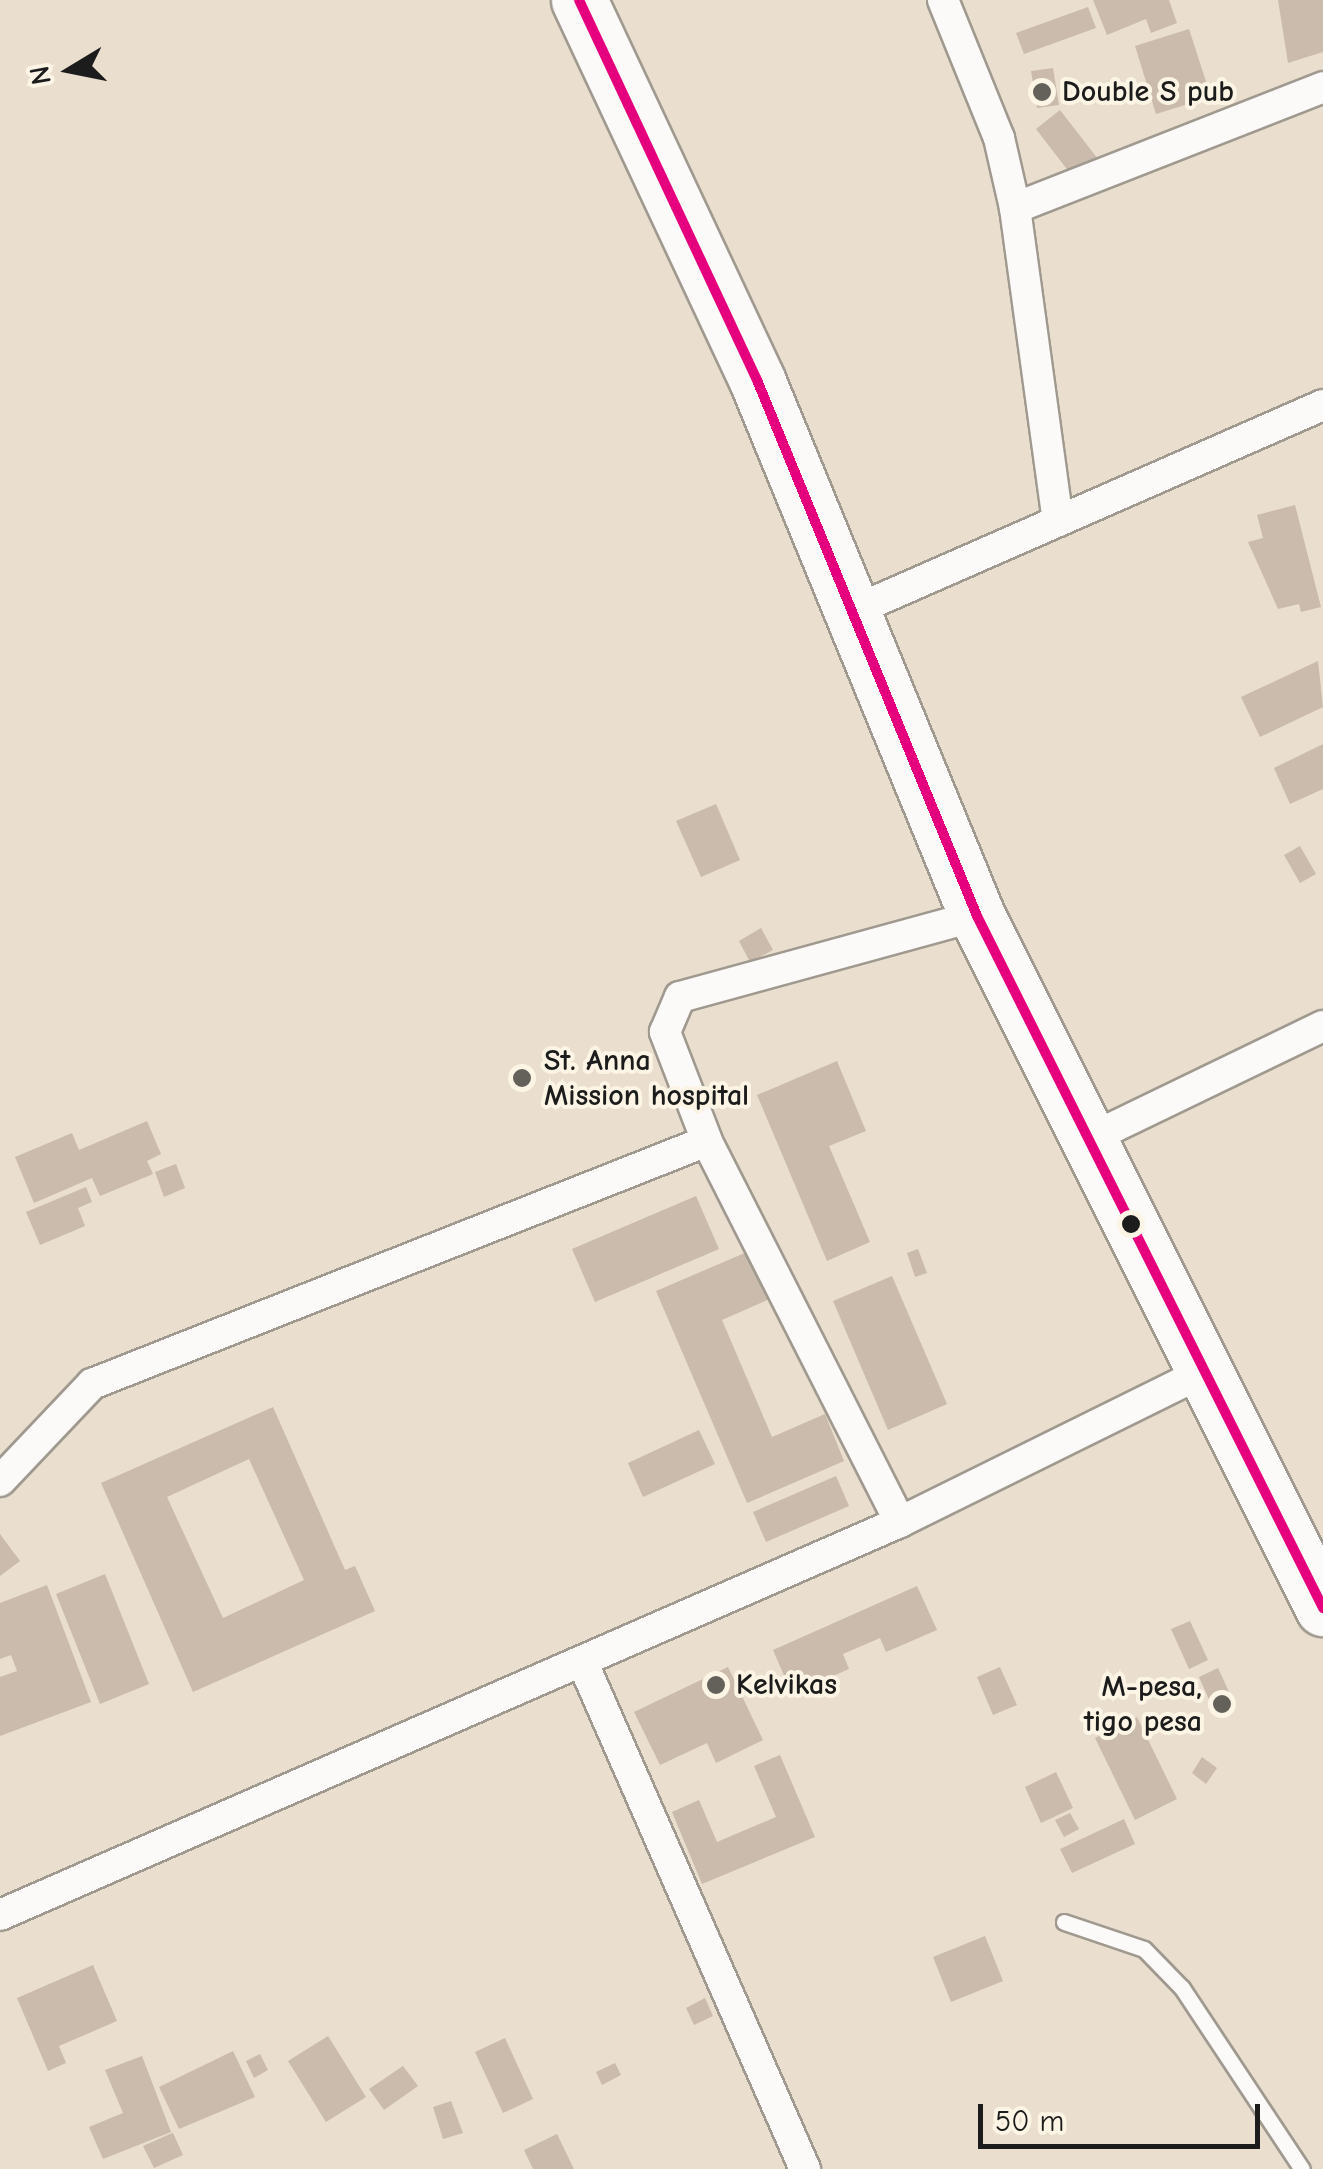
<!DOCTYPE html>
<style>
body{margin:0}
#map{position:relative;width:1323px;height:2169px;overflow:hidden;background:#eadece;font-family:"Comic Neue",sans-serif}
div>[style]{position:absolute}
.building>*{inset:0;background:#cabbac}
.roads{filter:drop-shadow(2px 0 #9f998f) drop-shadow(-2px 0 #9f998f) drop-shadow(0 2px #9f998f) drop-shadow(0 -2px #9f998f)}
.lane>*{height:15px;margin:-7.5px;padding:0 7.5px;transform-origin:7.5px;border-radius:7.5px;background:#fcfaf8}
.street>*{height:30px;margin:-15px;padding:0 15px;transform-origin:15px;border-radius:15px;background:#fcfaf8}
.highway>*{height:55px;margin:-27.5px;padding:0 27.5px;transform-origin:27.5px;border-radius:27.5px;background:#fcfaf8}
.bus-1>*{height:10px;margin:-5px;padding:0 5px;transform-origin:5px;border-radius:5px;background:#e5007d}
.dots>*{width:28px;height:28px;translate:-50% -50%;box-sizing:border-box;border:5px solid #fcf5e5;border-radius:50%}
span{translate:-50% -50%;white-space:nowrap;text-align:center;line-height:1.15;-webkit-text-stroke:8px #fcf5e5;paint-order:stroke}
.poi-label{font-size:30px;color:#1c1c1c;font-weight:700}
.left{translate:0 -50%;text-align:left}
.right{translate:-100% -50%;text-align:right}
.north{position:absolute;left:20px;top:20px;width:100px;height:100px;-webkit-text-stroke:8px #fcf5e5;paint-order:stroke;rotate:260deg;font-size:28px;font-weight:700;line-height:40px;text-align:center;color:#1c1c1c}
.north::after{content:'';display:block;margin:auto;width:35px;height:45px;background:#1c1c1c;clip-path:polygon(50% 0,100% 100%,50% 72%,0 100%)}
.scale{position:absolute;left:978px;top:2104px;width:282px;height:45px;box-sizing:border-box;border:5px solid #1c1c1c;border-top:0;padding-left:12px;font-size:30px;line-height:35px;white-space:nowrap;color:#1c1c1c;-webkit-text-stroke:8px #fcf5e5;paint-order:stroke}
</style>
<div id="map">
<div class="building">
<div style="clip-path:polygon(1093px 0,1169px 0,1177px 23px,1151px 33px,1146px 19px,1107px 35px)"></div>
<div style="clip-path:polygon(1278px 0,1323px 0,1323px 52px,1288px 63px)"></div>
<div style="clip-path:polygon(1088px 7px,1096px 28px,1024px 54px,1016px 33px)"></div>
<div style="clip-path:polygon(1189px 29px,1211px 97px,1156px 114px,1135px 46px)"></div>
<div style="clip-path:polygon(1053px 68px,1059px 105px,1037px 108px,1031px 71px)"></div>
<div style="clip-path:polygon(1060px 110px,1098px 159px,1073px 177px,1036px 129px)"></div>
<div style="clip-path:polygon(1295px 505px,1321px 607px,1301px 612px,1299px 604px,1278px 609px,1248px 542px,1263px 538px,1257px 515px)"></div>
<div style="clip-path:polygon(1318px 661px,1323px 707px,1260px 737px,1241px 697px)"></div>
<div style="clip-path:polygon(1323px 744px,1323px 789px,1290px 804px,1274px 768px)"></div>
<div style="clip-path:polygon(716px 804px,740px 860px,701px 877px,676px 821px)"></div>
<div style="clip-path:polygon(1300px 846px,1316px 874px,1300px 883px,1284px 855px)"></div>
<div style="clip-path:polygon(761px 928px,773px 950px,750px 962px,739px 941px)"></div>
<div style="clip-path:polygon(837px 1061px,866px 1131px,829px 1146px,870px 1242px,827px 1261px,757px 1095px)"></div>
<div style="clip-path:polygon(147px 1121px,161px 1154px,147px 1161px,153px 1174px,100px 1196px,92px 1178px,34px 1203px,15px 1157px,72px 1133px,79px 1150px)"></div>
<div style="clip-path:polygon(176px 1164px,185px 1188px,164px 1197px,155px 1172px)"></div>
<div style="clip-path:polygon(86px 1187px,92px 1202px,78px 1208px,85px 1226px,40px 1245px,26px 1212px)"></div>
<div style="clip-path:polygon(696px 1196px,719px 1249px,595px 1302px,572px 1249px)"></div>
<div style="clip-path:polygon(754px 1249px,774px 1297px,722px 1320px,772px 1437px,825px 1414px,844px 1461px,747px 1503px,656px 1291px)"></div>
<div style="clip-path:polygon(918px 1249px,927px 1273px,915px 1277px,907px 1253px)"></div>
<div style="clip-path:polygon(892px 1276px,947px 1404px,888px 1430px,833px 1301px)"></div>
<div style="clip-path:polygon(evenodd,273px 1407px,345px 1570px,355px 1566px,375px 1611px,193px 1692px,101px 1483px,273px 1407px,249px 1459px,304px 1580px,223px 1618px,167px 1497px,249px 1459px)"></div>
<div style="clip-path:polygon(699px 1430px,715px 1464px,643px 1497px,628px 1463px)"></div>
<div style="clip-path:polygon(836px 1476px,849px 1506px,766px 1542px,753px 1512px)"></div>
<div style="clip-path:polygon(0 1534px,20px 1561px,0 1576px)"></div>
<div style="clip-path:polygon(105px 1574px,149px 1684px,100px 1704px,56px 1594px)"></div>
<div style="clip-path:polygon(47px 1585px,91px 1702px,0 1736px,0 1677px,17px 1671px,11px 1655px,0 1659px,0 1603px)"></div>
<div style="clip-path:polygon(917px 1586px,937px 1630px,886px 1652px,880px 1638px,843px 1654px,849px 1669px,792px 1694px,773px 1650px)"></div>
<div style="clip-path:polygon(1190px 1621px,1208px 1660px,1189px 1669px,1171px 1629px)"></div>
<div style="clip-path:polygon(728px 1667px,763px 1740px,716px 1763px,707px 1743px,660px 1765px,634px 1712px)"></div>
<div style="clip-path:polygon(1000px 1667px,1017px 1705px,993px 1715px,977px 1677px)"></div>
<div style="clip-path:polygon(1218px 1668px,1235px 1705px,1215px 1713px,1199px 1677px)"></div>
<div style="clip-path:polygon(1137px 1717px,1177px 1799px,1135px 1820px,1095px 1738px)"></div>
<div style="clip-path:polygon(780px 1755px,815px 1837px,702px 1884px,672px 1812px,699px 1800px,717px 1842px,776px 1817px,754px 1766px)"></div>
<div style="clip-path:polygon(1202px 1757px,1217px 1768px,1206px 1784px,1192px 1773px)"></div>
<div style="clip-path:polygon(1056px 1772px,1073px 1808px,1041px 1823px,1025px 1787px)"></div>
<div style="clip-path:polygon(1070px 1813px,1079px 1829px,1064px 1837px,1055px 1820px)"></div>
<div style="clip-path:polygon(1124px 1819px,1135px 1844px,1072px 1873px,1060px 1849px)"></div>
<div style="clip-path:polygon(985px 1936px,1003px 1981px,951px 2002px,933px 1957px)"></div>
<div style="clip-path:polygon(93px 1965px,117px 2021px,59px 2046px,66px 2063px,48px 2071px,17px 1998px)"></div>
<div style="clip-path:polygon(705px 1998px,713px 2016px,694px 2025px,686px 2008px)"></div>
<div style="clip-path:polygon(328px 2036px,366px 2097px,326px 2122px,288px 2061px)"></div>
<div style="clip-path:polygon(505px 2038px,533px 2099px,503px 2113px,475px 2052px)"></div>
<div style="clip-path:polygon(233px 2051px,255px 2097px,179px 2129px,159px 2087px)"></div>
<div style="clip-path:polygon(260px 2054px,268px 2070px,254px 2078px,246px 2061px)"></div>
<div style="clip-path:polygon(142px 2056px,171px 2132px,103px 2159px,89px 2127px,123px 2113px,105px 2070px)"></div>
<div style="clip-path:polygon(615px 2063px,621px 2075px,602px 2085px,596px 2072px)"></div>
<div style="clip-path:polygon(403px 2066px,418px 2086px,384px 2110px,369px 2089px)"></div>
<div style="clip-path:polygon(451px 2101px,463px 2133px,443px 2139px,433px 2107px)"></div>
<div style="clip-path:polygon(170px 2134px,173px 2133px,183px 2155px,154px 2168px,143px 2146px)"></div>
<div style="clip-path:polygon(557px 2134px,574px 2169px,533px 2169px,524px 2150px)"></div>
</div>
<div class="roads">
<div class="lane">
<div style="left:1064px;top:1922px;width:84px;rotate:18.6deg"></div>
<div style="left:1144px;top:1949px;width:54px;rotate:45.7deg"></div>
<div style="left:1182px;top:1988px;width:217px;rotate:56.5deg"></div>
</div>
<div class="street">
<div style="left:943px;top:0;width:149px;rotate:67.9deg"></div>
<div style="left:999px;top:138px;width:72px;rotate:77.1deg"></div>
<div style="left:1015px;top:208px;width:316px;rotate:82.2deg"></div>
<div style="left:1015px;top:208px;width:331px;rotate:-21.4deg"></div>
<div style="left:851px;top:612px;width:515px;rotate:-23.68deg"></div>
<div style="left:1085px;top:1141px;width:264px;rotate:-25.8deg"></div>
<div style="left:0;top:1481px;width:134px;rotate:-46.5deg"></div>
<div style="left:92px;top:1384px;width:661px;rotate:-21.56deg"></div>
<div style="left:900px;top:1522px;width:427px;rotate:-116.9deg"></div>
<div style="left:707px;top:1141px;width:117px;rotate:-111.1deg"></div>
<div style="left:665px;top:1032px;width:38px;rotate:-67deg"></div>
<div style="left:680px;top:997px;width:308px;rotate:-15.3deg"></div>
<div style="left:582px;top:1661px;width:555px;rotate:66.3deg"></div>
<div style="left:0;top:1915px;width:982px;rotate:-23.59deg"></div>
<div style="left:900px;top:1522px;width:343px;rotate:-26.3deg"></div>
</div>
<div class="highway">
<div style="left:579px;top:0;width:420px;rotate:64.9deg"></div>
<div style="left:757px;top:380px;width:579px;rotate:67.68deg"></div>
<div style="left:977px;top:916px;width:774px;rotate:63.43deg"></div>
</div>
</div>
<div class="bus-1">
<div style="left:579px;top:0;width:420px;rotate:64.9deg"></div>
<div style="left:757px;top:380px;width:579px;rotate:67.68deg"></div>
<div style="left:977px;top:916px;width:774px;rotate:63.43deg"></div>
</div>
<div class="dots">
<div style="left:1042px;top:92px;background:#64605a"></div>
<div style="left:522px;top:1078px;background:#64605a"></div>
<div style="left:1131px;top:1224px;background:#1c1c1c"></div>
<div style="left:716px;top:1685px;background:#64605a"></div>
<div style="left:1222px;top:1704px;background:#64605a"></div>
</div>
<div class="poi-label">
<span class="left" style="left:1062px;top:92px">Double S pub</span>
<span class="left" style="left:544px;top:1078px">St. Anna<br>Mission hospital</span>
<span class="left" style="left:736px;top:1685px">Kelvikas</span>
<span class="right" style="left:1202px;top:1704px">M-pesa,<br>tigo pesa</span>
</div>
<div class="north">N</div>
<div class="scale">50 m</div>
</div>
